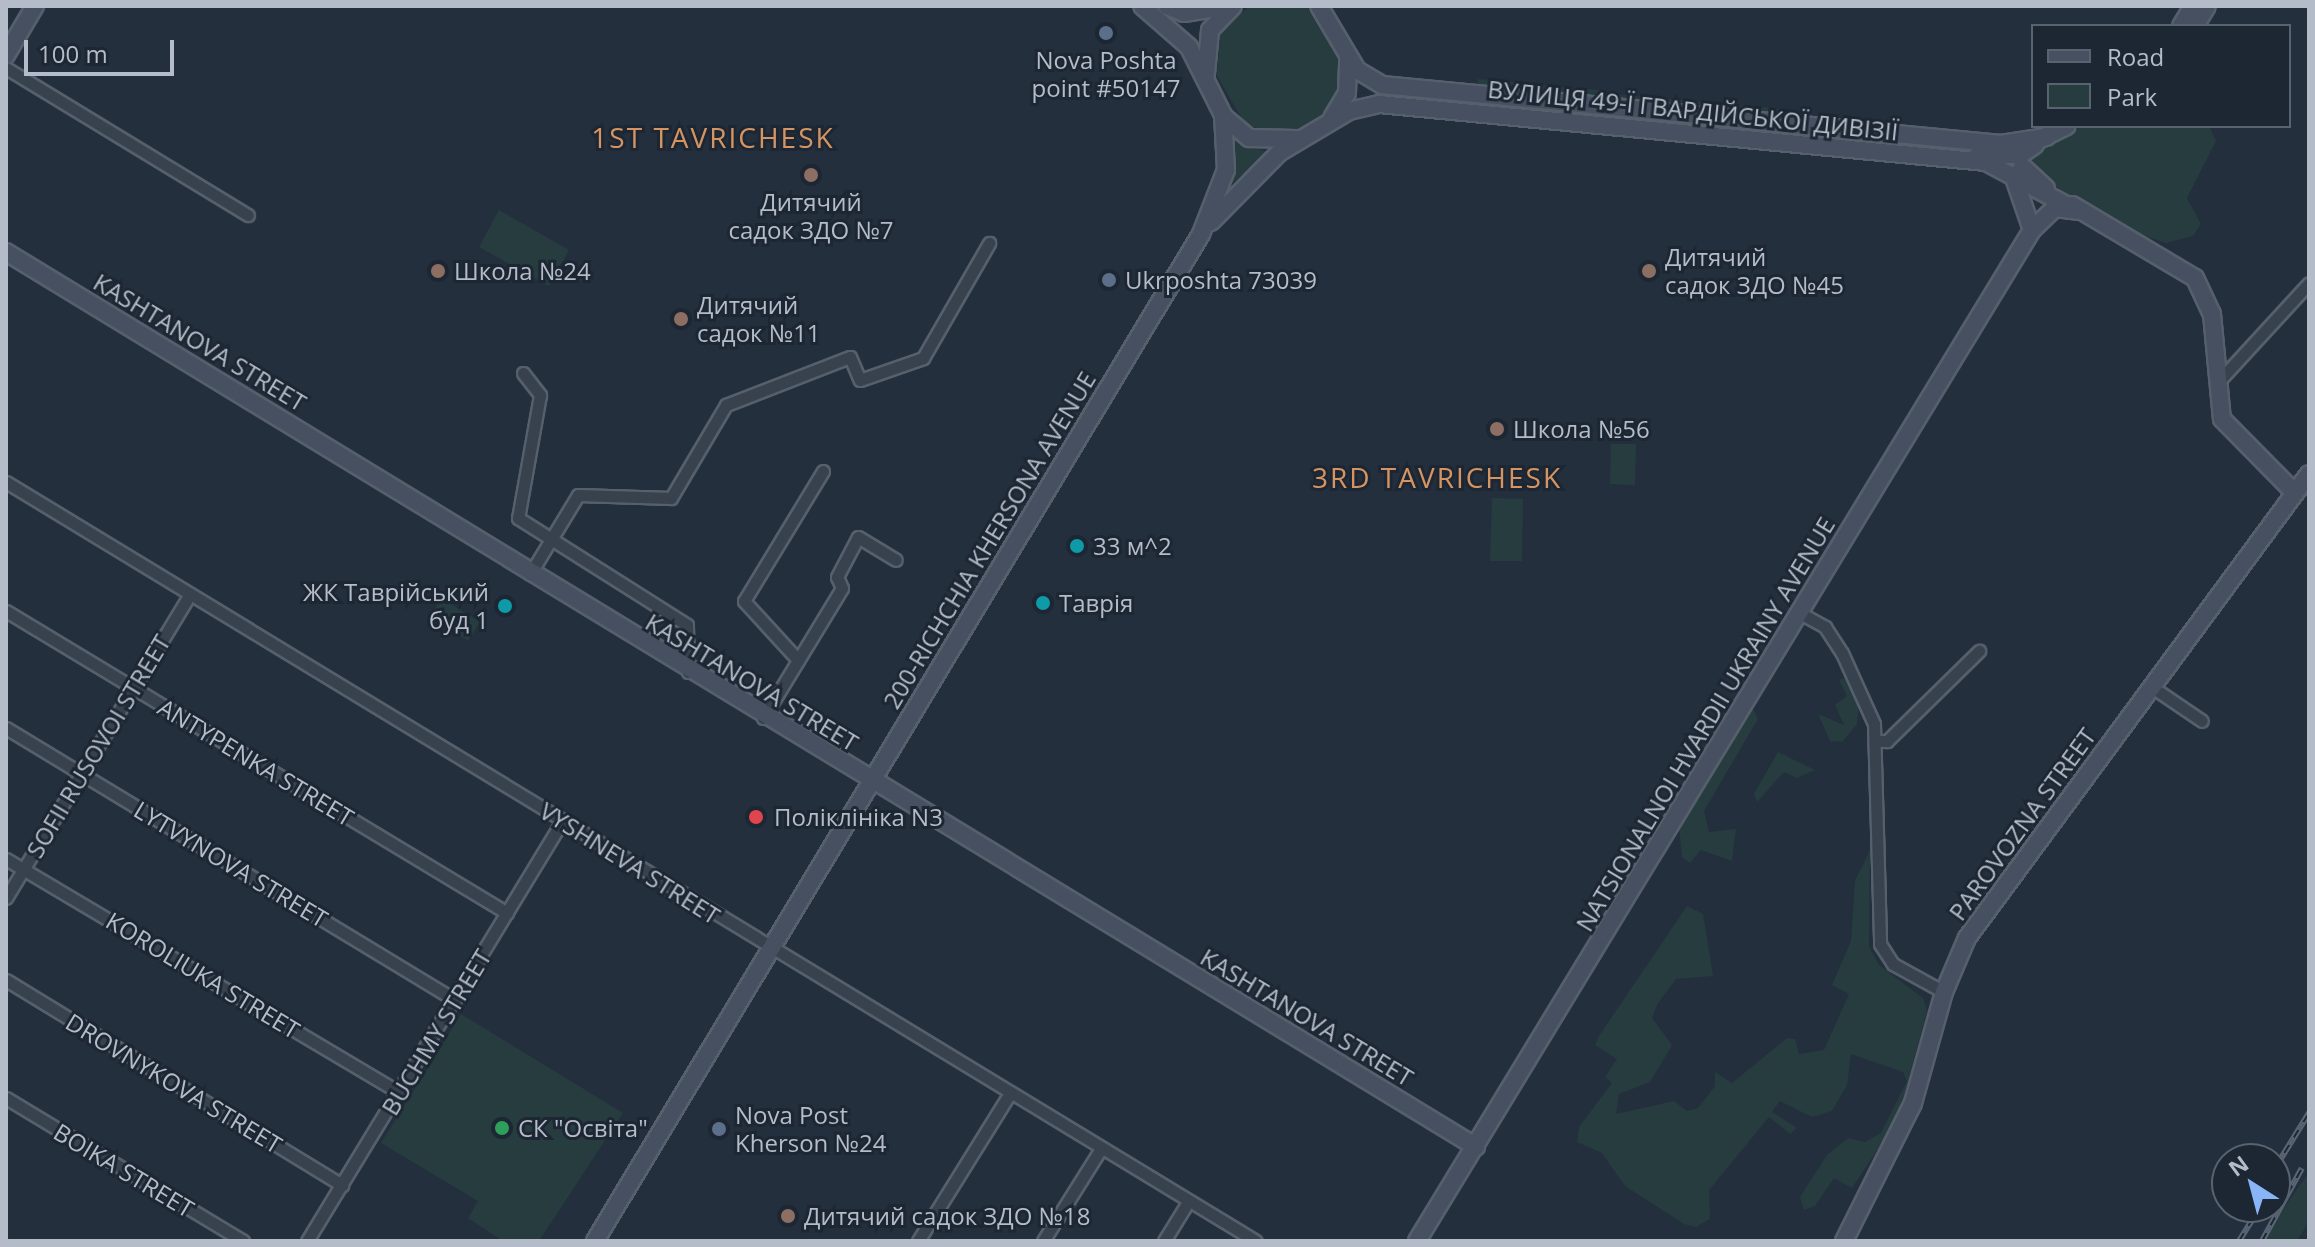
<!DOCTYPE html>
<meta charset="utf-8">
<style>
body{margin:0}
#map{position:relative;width:2315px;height:1247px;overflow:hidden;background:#242f3e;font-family:"Open Sans",sans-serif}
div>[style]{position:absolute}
.green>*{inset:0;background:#263c3f}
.roads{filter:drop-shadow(2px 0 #565f6c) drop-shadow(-2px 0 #565f6c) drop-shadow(0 2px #565f6c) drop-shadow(0 -2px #565f6c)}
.street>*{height:11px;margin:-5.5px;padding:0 5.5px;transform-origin:5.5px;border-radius:5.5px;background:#38414e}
.secondary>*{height:16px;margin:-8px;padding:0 8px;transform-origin:8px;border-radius:8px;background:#465061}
.rail>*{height:6px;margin-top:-3px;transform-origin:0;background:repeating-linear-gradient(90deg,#1d2633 0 9px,#5a6575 0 18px);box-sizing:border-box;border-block:2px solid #5a6575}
.dots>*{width:22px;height:22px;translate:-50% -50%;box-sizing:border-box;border:4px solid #1d2633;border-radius:50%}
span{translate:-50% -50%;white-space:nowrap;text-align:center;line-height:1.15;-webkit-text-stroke:6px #1d2633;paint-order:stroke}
.poi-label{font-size:24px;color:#b4bcc9}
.left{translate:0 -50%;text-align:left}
.right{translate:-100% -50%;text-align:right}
.street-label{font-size:24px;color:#b4bcc9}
.quarter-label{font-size:28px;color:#d59563;letter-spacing:2px}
.frame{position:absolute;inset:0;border:8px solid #b4bcc9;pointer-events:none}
.legend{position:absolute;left:2031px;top:24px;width:260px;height:104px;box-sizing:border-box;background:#1d2633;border:2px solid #59626f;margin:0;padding:10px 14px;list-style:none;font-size:24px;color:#b4bcc9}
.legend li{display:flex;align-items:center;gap:16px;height:40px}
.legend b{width:40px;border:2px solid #59626f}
.north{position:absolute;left:2211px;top:1143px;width:80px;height:80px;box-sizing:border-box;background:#1d2633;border:2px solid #59626f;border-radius:50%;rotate:324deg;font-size:22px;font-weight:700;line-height:32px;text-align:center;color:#b4bcc9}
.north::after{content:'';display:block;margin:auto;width:28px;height:36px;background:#8ab4f8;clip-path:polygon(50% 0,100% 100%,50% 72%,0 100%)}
.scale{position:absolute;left:24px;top:40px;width:150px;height:36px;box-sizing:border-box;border:4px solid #b4bcc9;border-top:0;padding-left:10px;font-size:24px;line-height:28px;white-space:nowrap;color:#b4bcc9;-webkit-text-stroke:6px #1d2633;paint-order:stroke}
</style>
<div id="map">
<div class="green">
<div style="clip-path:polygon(1250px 6px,1306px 6px,1338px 57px,1339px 92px,1327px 113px,1291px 134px,1246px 126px,1217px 76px,1220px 29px)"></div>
<div style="clip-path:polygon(1478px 79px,1599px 90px,1598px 98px,1477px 87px)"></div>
<div style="clip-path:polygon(1610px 94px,1786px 109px,1785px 117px,1610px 101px)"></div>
<div style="clip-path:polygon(2083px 126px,2209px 126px,2216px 141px,2187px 198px,2201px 224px,2193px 236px,2166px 243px,2108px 224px,2036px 172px,2030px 155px)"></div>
<div style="clip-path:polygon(1234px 139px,1269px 153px,1232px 183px,1234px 160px)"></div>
<div style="clip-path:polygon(499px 210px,569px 250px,549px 286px,479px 247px)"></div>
<div style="clip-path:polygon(1611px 444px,1636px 444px,1635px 485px,1610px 484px)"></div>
<div style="clip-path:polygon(1492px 498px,1523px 499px,1522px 561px,1490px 561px)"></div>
<div style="clip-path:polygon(441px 598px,480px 622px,468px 641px,430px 617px)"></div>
<div style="clip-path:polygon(1845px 678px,1859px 704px,1857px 724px,1842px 742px,1830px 741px,1818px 714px,1844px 725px,1835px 705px,1847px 696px,1839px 680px)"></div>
<div style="clip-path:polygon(1752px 707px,1758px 719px,1704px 811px,1709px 832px,1736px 829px,1732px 861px,1701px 850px,1690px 863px,1682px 857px,1679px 825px)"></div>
<div style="clip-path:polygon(1778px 752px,1815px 770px,1797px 778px,1784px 772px,1757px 802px,1754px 794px)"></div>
<div style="clip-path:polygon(1870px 850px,1869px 946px,1879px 965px,1923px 998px,1927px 1011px,1898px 1119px,1852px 1188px,1834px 1178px,1815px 1206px,1804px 1210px,1800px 1197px,1827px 1155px,1848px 1138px,1865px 1142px,1881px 1133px,1907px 1081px,1903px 1072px,1851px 1054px,1847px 1085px,1832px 1111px,1812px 1117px,1780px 1101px,1772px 1112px,1797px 1128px,1790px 1134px,1769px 1117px,1709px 1190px,1710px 1219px,1696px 1227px,1684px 1224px,1625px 1186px,1602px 1153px,1577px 1142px,1579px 1127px,1612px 1083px,1605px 1077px,1617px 1059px,1595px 1045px,1599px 1036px,1687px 906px,1703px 914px,1713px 976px,1676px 979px,1658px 1003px,1652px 1018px,1672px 1045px,1650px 1082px,1619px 1094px,1616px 1114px,1674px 1101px,1687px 1111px,1698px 1108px,1715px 1086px,1715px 1072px,1732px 1083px,1787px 1038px,1795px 1039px,1799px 1054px,1824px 1050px,1849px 994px,1832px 985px,1851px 941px,1855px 881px)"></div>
<div style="clip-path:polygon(461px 1014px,623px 1113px,539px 1241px,503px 1241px,468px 1218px,478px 1201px,381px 1143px)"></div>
<div style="clip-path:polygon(2309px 1172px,2309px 1221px,2297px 1241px,2261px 1241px)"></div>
</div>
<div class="roads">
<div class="street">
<div style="left:6px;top:68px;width:283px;rotate:31.3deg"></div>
<div style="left:523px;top:373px;width:28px;rotate:52deg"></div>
<div style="left:540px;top:395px;width:125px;rotate:100.1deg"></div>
<div style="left:518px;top:518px;width:200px;rotate:32.3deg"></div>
<div style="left:687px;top:625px;width:47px;rotate:88.8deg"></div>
<div style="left:2218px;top:382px;width:134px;rotate:-47.4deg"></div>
<div style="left:6px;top:482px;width:1462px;rotate:31.27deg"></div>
<div style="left:530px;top:574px;width:92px;rotate:-58.7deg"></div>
<div style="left:578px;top:495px;width:93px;rotate:1.8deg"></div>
<div style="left:671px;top:498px;width:108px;rotate:-59.4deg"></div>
<div style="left:726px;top:405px;width:133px;rotate:-21.2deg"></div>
<div style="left:850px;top:357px;width:25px;rotate:67deg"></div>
<div style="left:860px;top:380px;width:67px;rotate:-19.2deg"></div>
<div style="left:923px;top:358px;width:133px;rotate:-60.1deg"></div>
<div style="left:6px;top:611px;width:585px;rotate:31.08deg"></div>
<div style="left:1800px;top:613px;width:29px;rotate:29deg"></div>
<div style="left:1825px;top:627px;width:31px;rotate:57deg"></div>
<div style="left:1842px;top:653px;width:78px;rotate:65.7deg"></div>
<div style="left:1874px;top:724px;width:220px;rotate:88.4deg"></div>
<div style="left:1880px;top:944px;width:24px;rotate:57deg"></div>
<div style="left:1893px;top:964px;width:58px;rotate:28.8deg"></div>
<div style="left:798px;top:660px;width:80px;rotate:-132.5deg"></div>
<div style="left:744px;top:601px;width:152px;rotate:-58.7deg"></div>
<div style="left:2152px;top:687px;width:60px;rotate:34.2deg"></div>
<div style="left:763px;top:718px;width:152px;rotate:-58.7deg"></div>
<div style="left:842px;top:588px;width:12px;rotate:-114deg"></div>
<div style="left:837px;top:577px;width:45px;rotate:-62.3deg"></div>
<div style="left:858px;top:537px;width:44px;rotate:31.2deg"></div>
<div style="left:6px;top:728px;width:525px;rotate:31.21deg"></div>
<div style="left:1877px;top:741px;width:10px"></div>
<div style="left:1887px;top:741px;width:129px;rotate:-44.4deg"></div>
<div style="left:6px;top:859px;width:456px;rotate:30.7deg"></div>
<div style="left:6px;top:898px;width:355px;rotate:-58.8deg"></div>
<div style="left:6px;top:980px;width:394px;rotate:31.4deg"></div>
<div style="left:6px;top:1098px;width:277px;rotate:31.1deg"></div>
<div style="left:307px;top:1241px;width:491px;rotate:-58.7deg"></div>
<div style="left:918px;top:1241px;width:174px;rotate:-58.1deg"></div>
<div style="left:1043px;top:1241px;width:107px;rotate:-57.9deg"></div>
<div style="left:1164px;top:1241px;width:46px;rotate:-58.4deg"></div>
</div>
<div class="secondary">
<div style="left:1167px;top:6px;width:18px;rotate:22deg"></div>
<div style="left:1184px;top:13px;width:45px;rotate:-9deg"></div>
<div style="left:1319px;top:6px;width:74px;rotate:59.3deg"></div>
<div style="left:1357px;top:70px;width:29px;rotate:31deg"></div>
<div style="left:1382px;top:85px;width:622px;rotate:5.44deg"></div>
<div style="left:2001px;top:144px;width:46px;rotate:-8.8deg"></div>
<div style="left:2181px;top:26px;width:23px;rotate:-59deg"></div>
<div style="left:2195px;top:26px;width:23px;rotate:-59deg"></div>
<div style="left:6px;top:55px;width:57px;rotate:-59.4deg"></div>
<div style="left:1206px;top:74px;width:44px;rotate:-84.8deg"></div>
<div style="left:1210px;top:30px;width:33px;rotate:-46deg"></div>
<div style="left:1224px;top:117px;width:33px;rotate:40deg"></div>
<div style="left:1249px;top:138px;width:47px;rotate:1.2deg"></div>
<div style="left:1332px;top:118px;width:29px;rotate:-59deg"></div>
<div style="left:1347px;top:93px;width:34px;rotate:-88deg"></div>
<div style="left:2036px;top:141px;width:34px;rotate:-26deg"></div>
<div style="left:1978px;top:155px;width:42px"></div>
<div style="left:2020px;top:155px;width:18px;rotate:-34deg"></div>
<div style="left:2022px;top:166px;width:33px;rotate:43deg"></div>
<div style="left:2013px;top:175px;width:58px;rotate:70.9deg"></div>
<div style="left:2072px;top:205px;width:143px;rotate:30.7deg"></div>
<div style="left:2195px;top:278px;width:40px;rotate:65deg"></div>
<div style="left:2212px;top:314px;width:105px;rotate:84.6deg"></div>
<div style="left:2222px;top:419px;width:104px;rotate:45.4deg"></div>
<div style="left:1211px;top:222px;width:98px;rotate:-45.4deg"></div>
<div style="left:1280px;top:152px;width:80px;rotate:-30.7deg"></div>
<div style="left:1349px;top:111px;width:31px;rotate:-13deg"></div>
<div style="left:1379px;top:104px;width:610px;rotate:5.46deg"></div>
<div style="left:1986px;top:162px;width:93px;rotate:28.2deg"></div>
<div style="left:6px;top:252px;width:1721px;rotate:31.33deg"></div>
<div style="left:595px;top:1241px;width:1175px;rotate:-58.96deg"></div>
<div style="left:1201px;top:234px;width:69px;rotate:-68.7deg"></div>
<div style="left:1226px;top:170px;width:55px;rotate:-93.1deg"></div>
<div style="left:1223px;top:115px;width:76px;rotate:-116.6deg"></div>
<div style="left:1189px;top:47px;width:62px;rotate:-138.9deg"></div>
<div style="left:1417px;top:1241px;width:1183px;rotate:-58.69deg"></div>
<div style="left:2032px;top:230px;width:32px;rotate:-44deg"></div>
<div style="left:2055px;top:208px;width:25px;rotate:7deg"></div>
<div style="left:1844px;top:1241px;width:154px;rotate:-63.4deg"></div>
<div style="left:1913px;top:1103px;width:115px;rotate:-74.4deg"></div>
<div style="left:1944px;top:992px;width:59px;rotate:-66.9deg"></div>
<div style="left:1967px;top:938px;width:576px;rotate:-53.61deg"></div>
</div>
</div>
<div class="rail">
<div style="left:2275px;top:1168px;width:65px;rotate:-58.3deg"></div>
<div style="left:2239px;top:1241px;width:40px;rotate:-58deg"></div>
<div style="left:2262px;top:1241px;width:83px;rotate:-61.3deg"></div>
</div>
<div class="dots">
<div style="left:1106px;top:33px;background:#5c6f8a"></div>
<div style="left:811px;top:175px;background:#8d6e63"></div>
<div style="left:438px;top:271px;background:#8d6e63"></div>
<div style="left:1649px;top:271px;background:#8d6e63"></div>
<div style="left:1109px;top:280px;background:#5c6f8a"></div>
<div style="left:681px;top:319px;background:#8d6e63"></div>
<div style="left:1497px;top:429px;background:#8d6e63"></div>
<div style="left:1077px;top:546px;background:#0f9aa8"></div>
<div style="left:1043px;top:603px;background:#0f9aa8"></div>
<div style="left:505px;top:606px;background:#0f9aa8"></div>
<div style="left:756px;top:817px;background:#e0444e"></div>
<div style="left:502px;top:1128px;background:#2e9e5b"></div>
<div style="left:719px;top:1129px;background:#5c6f8a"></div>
<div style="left:788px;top:1216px;background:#8d6e63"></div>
</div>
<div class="poi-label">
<span style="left:1106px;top:74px">Nova Poshta<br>point #50147</span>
<span style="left:811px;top:216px">Дитячий<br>садок ЗДО №7</span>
<span class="left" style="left:1665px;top:271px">Дитячий<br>садок ЗДО №45</span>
<span class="left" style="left:454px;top:271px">Школа №24</span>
<span class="left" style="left:1125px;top:280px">Ukrposhta 73039</span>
<span class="left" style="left:697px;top:319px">Дитячий<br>садок №11</span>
<span class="left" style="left:1513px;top:429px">Школа №56</span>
<span class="left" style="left:1093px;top:546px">33 м^2</span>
<span class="right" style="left:489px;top:606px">ЖК Таврійський<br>буд 1</span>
<span class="left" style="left:1059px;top:603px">Таврія</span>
<span class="left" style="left:774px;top:817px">Поліклініка N3</span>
<span class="left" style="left:735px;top:1129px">Nova Post<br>Kherson №24</span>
<span class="left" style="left:518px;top:1128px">СК "Освіта"</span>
<span class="left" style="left:804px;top:1216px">Дитячий садок ЗДО №18</span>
</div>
<div class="street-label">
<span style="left:1693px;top:110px;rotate:6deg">ВУЛИЦЯ 49-Ї ГВАРДІЙСЬКОЇ ДИВІЗІЇ</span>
<span style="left:200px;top:342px;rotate:31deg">KASHTANOVA STREET</span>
<span style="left:989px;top:540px;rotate:-59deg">200-RICHCHIA KHERSONA AVENUE</span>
<span style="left:752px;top:682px;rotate:31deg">KASHTANOVA STREET</span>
<span style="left:1705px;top:724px;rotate:-59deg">NATSIONALNOI HVARDII UKRAINY AVENUE</span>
<span style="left:98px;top:746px;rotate:-59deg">SOFII RUSOVOI STREET</span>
<span style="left:256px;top:762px;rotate:31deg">ANTYPENKA STREET</span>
<span style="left:2022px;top:824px;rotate:-54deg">PAROVOZNA STREET</span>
<span style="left:630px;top:863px;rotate:32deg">VYSHNEVA STREET</span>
<span style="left:231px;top:864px;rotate:31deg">LYTVYNOVA STREET</span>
<span style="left:203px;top:975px;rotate:31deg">KOROLIUKA STREET</span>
<span style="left:1307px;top:1017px;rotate:31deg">KASHTANOVA STREET</span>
<span style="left:436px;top:1032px;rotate:-59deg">BUCHMY STREET</span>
<span style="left:174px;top:1083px;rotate:31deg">DROVNYKOVA STREET</span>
<span style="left:124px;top:1170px;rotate:31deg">BOIKA STREET</span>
</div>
<div class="quarter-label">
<span style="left:713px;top:137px">1ST TAVRICHESK</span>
<span style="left:1437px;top:477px">3RD TAVRICHESK</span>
</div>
<div class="frame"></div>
<ul class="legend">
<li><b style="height:10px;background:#465061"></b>Road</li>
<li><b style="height:22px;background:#263c3f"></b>Park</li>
</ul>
<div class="north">N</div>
<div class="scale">100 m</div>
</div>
